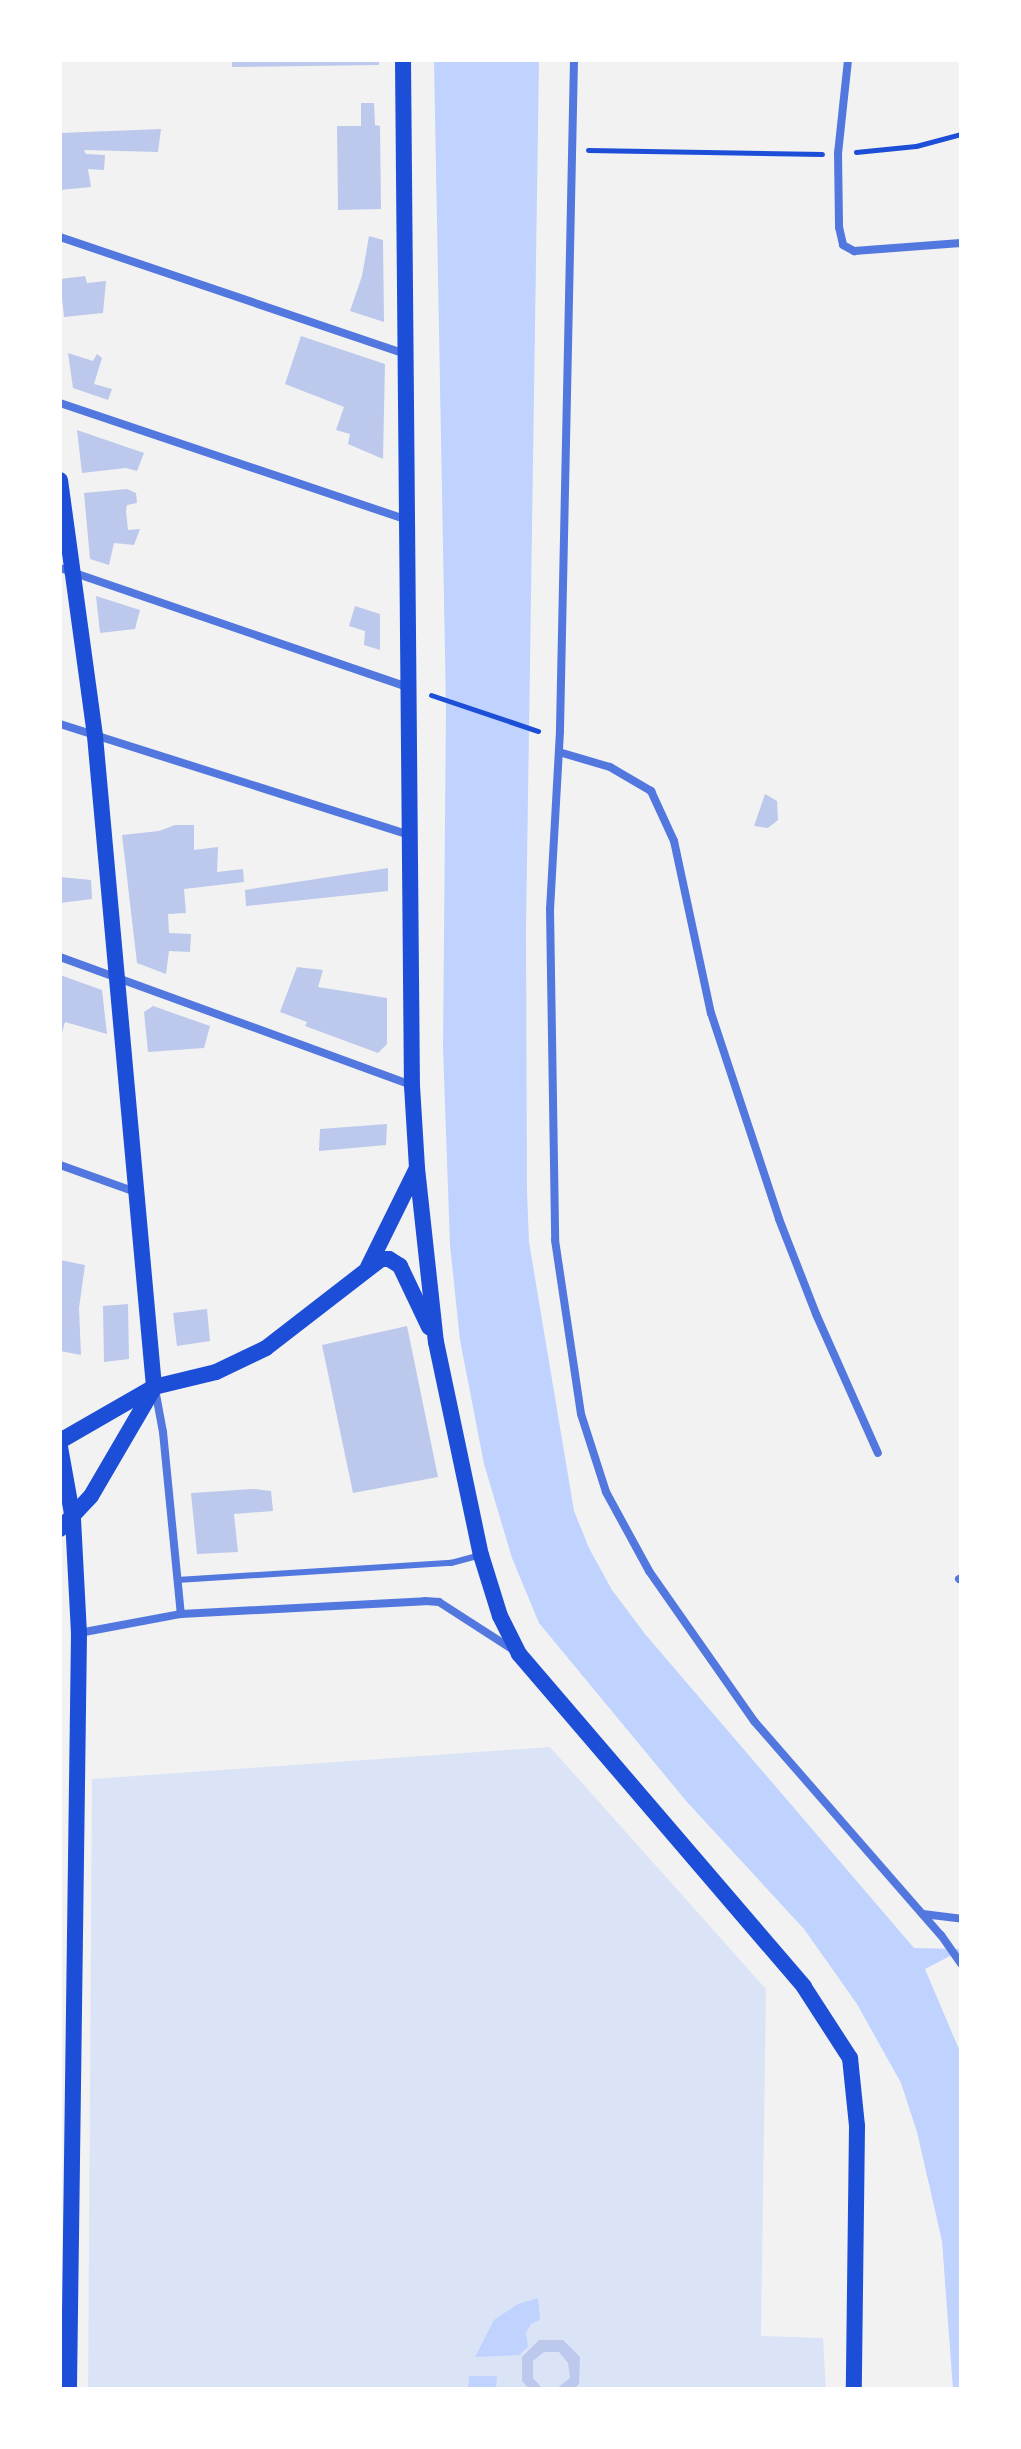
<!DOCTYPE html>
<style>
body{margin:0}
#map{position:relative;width:1021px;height:2449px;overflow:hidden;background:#f2f2f2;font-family:"Times New Roman",serif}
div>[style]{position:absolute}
.green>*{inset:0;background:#dbe4f7}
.water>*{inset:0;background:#bfd3fe}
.building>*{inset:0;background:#bdc9ec}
.path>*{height:5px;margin:-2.5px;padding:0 2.5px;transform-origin:2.5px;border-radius:2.5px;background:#1d4ed8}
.service>*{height:6px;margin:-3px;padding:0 3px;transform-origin:3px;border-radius:3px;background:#5277de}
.minor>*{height:8px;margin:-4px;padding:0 4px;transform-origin:4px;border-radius:4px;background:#5277de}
.secondary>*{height:16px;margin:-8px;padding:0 8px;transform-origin:8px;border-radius:8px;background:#1d4ed8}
span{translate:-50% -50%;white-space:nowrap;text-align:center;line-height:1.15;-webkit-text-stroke:6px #fff;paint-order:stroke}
.frame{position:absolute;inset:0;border:62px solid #fff;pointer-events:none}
</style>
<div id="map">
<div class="green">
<div style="clip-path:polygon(550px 1747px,766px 1989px,761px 2336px,823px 2338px,826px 2389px,88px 2389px,92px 1779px)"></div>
</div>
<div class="water">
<div style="clip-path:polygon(434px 60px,539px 60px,526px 930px,527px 1192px,529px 1242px,574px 1511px,589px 1548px,612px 1590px,645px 1634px,914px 1948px,961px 1949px,961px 1957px,950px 1956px,925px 1969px,961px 2054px,961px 2389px,953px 2389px,942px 2241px,917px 2132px,901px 2083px,857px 2004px,804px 1929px,687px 1802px,539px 1623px,512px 1558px,484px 1464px,460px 1340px,450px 1245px,443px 1048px,446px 708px)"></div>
<div style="clip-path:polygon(538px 2298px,540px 2320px,531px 2324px,526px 2333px,528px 2347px,519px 2355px,475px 2357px,494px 2320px,518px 2304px)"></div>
<div style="clip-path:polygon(469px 2376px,497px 2376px,496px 2389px,468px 2389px)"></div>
</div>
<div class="building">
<div style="clip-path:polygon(232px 60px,379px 60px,379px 65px,232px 67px)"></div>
<div style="clip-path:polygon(361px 103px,374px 103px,375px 125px,380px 126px,381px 209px,338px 210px,337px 126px,361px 126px)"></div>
<div style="clip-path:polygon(161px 129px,158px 152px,84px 150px,86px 154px,105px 155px,104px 170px,88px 169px,91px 187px,60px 190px,60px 133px)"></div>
<div style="clip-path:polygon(369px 236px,383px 240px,384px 322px,350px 311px,362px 276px)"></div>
<div style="clip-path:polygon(85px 276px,87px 283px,106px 281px,103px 313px,64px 317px,60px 279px)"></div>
<div style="clip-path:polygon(301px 336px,385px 364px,383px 459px,348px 444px,350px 434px,336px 430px,344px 407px,285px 384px)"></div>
<div style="clip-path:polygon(68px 353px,93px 361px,97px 354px,102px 358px,94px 384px,112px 389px,108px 400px,73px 388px)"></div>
<div style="clip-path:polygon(77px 430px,144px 453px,137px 471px,126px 468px,82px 473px)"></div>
<div style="clip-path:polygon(127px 489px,136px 493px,137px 503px,127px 505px,126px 511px,128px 530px,140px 529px,134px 545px,114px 543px,109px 565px,90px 559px,84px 493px)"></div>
<div style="clip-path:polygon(96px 596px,140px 610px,135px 629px,100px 633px)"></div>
<div style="clip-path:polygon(355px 606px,380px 614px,380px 650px,364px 645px,365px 631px,349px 626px)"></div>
<div style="clip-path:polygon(765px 794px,777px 801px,778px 820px,768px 828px,754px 826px)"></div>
<div style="clip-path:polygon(175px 825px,194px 825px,194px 850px,218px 847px,217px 872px,243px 869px,244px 882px,184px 889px,186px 913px,168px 914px,169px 933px,191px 934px,190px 952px,169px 951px,166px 974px,137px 963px,122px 835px,159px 831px)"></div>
<div style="clip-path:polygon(388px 868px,388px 891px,246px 906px,245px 890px)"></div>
<div style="clip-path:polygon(60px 877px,91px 880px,92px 899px,60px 903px)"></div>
<div style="clip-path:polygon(297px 967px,323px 970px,318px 987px,387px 998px,387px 1044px,378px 1053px,305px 1026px,307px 1022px,280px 1012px)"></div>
<div style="clip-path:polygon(60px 975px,102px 990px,107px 1034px,65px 1022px,60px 1040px)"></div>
<div style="clip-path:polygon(153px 1006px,210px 1026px,204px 1048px,148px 1052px,144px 1012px)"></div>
<div style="clip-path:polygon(387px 1124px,386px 1145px,319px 1151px,320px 1129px)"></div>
<div style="clip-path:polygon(60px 1260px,85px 1265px,79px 1308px,81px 1355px,60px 1351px)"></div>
<div style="clip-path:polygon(128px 1304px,129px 1359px,104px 1362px,103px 1306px)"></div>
<div style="clip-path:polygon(207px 1309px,210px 1341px,177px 1346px,173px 1313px)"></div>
<div style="clip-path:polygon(407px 1326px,438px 1477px,353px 1493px,322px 1345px)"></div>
<div style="clip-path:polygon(253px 1489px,271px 1491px,273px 1511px,234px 1514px,238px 1552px,197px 1554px,191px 1493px)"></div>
<div style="clip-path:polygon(539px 2340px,563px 2340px,580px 2357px,579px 2384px,574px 2389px,556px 2389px,570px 2378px,568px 2363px,559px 2352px,544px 2352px,533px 2361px,533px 2378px,543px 2389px,529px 2389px,522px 2381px,522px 2357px)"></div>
</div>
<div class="path">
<div style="left:588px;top:150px;width:234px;rotate:1deg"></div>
<div style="left:856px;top:152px;width:60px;rotate:-5.7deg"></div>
<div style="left:916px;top:146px;width:47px;rotate:-14.9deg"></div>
<div style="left:431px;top:695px;width:113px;rotate:18.6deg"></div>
</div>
<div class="service">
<div style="left:177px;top:1580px;width:275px;rotate:-3.6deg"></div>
<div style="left:451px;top:1563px;width:30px;rotate:-15deg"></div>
</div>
<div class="minor">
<div style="left:574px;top:60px;width:671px;rotate:91.2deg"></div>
<div style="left:560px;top:731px;width:178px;rotate:93.2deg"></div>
<div style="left:550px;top:909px;width:331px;rotate:89.1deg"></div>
<div style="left:555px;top:1240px;width:176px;rotate:81.5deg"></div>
<div style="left:581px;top:1414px;width:82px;rotate:72.2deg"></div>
<div style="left:606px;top:1492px;width:90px;rotate:61.4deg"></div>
<div style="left:649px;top:1571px;width:183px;rotate:55deg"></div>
<div style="left:754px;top:1721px;width:284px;rotate:48.9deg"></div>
<div style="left:941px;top:1935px;width:35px;rotate:55deg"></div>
<div style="left:848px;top:60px;width:94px;rotate:96.1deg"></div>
<div style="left:838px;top:153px;width:74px;rotate:89.2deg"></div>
<div style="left:839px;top:227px;width:18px;rotate:77deg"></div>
<div style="left:843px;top:245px;width:13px;rotate:29deg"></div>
<div style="left:854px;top:251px;width:107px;rotate:-4.3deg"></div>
<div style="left:60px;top:237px;width:364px;rotate:18.7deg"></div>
<div style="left:60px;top:403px;width:366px;rotate:18.6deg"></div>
<div style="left:60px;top:568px;width:367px;rotate:18.9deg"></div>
<div style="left:60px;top:724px;width:364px;rotate:17.6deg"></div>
<div style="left:559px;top:752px;width:53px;rotate:16.4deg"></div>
<div style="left:610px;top:767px;width:48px;rotate:30.3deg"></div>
<div style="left:651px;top:791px;width:55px;rotate:65.3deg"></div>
<div style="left:674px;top:841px;width:176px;rotate:77.9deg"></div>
<div style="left:711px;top:1013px;width:217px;rotate:71.7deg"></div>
<div style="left:779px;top:1219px;width:102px;rotate:68.7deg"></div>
<div style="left:816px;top:1314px;width:152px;rotate:66deg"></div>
<div style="left:60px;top:957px;width:374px;rotate:20deg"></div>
<div style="left:60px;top:1165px;width:81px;rotate:19.6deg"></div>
<div style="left:155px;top:1389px;width:44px;rotate:79.5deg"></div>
<div style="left:163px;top:1432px;width:183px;rotate:84.4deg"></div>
<div style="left:959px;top:1579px;width:2px;rotate:-27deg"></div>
<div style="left:79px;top:1633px;width:104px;rotate:-10.6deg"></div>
<div style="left:181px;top:1614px;width:244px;rotate:-3deg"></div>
<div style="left:425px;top:1601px;width:14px;rotate:4deg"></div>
<div style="left:439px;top:1602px;width:90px;rotate:32.8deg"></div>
<div style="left:923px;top:1914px;width:38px;rotate:7deg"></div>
</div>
<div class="secondary">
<div style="left:403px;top:60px;width:1026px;rotate:89.5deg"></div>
<div style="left:412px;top:1086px;width:82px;rotate:86.5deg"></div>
<div style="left:417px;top:1168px;width:175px;rotate:83.8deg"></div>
<div style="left:436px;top:1342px;width:218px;rotate:78.1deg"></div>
<div style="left:481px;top:1555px;width:64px;rotate:72.7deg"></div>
<div style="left:500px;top:1616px;width:42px;rotate:63.4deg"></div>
<div style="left:519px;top:1654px;width:438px;rotate:49.4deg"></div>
<div style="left:804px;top:1987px;width:85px;rotate:57.1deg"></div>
<div style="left:850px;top:2058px;width:68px;rotate:84.1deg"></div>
<div style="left:857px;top:2126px;width:263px;rotate:90.7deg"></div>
<div style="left:60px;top:480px;width:258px;rotate:82.2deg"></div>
<div style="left:95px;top:736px;width:654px;rotate:84.82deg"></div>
<div style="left:368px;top:1267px;width:108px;rotate:-63.7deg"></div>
<div style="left:60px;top:1441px;width:108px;rotate:-29.9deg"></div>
<div style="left:154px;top:1387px;width:64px;rotate:-13.6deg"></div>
<div style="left:216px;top:1372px;width:55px;rotate:-25.6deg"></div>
<div style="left:266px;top:1348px;width:145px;rotate:-37.7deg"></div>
<div style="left:381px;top:1259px;width:8px"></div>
<div style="left:389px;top:1259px;width:13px;rotate:32deg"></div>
<div style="left:400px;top:1266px;width:68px;rotate:64.6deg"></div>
<div style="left:60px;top:1447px;width:73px;rotate:79.8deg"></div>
<div style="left:73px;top:1519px;width:114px;rotate:87deg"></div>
<div style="left:79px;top:1633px;width:756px;rotate:90.76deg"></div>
<div style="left:60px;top:1529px;width:45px;rotate:-46.8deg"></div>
<div style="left:91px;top:1496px;width:125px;rotate:-59.7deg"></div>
</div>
<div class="frame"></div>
</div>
